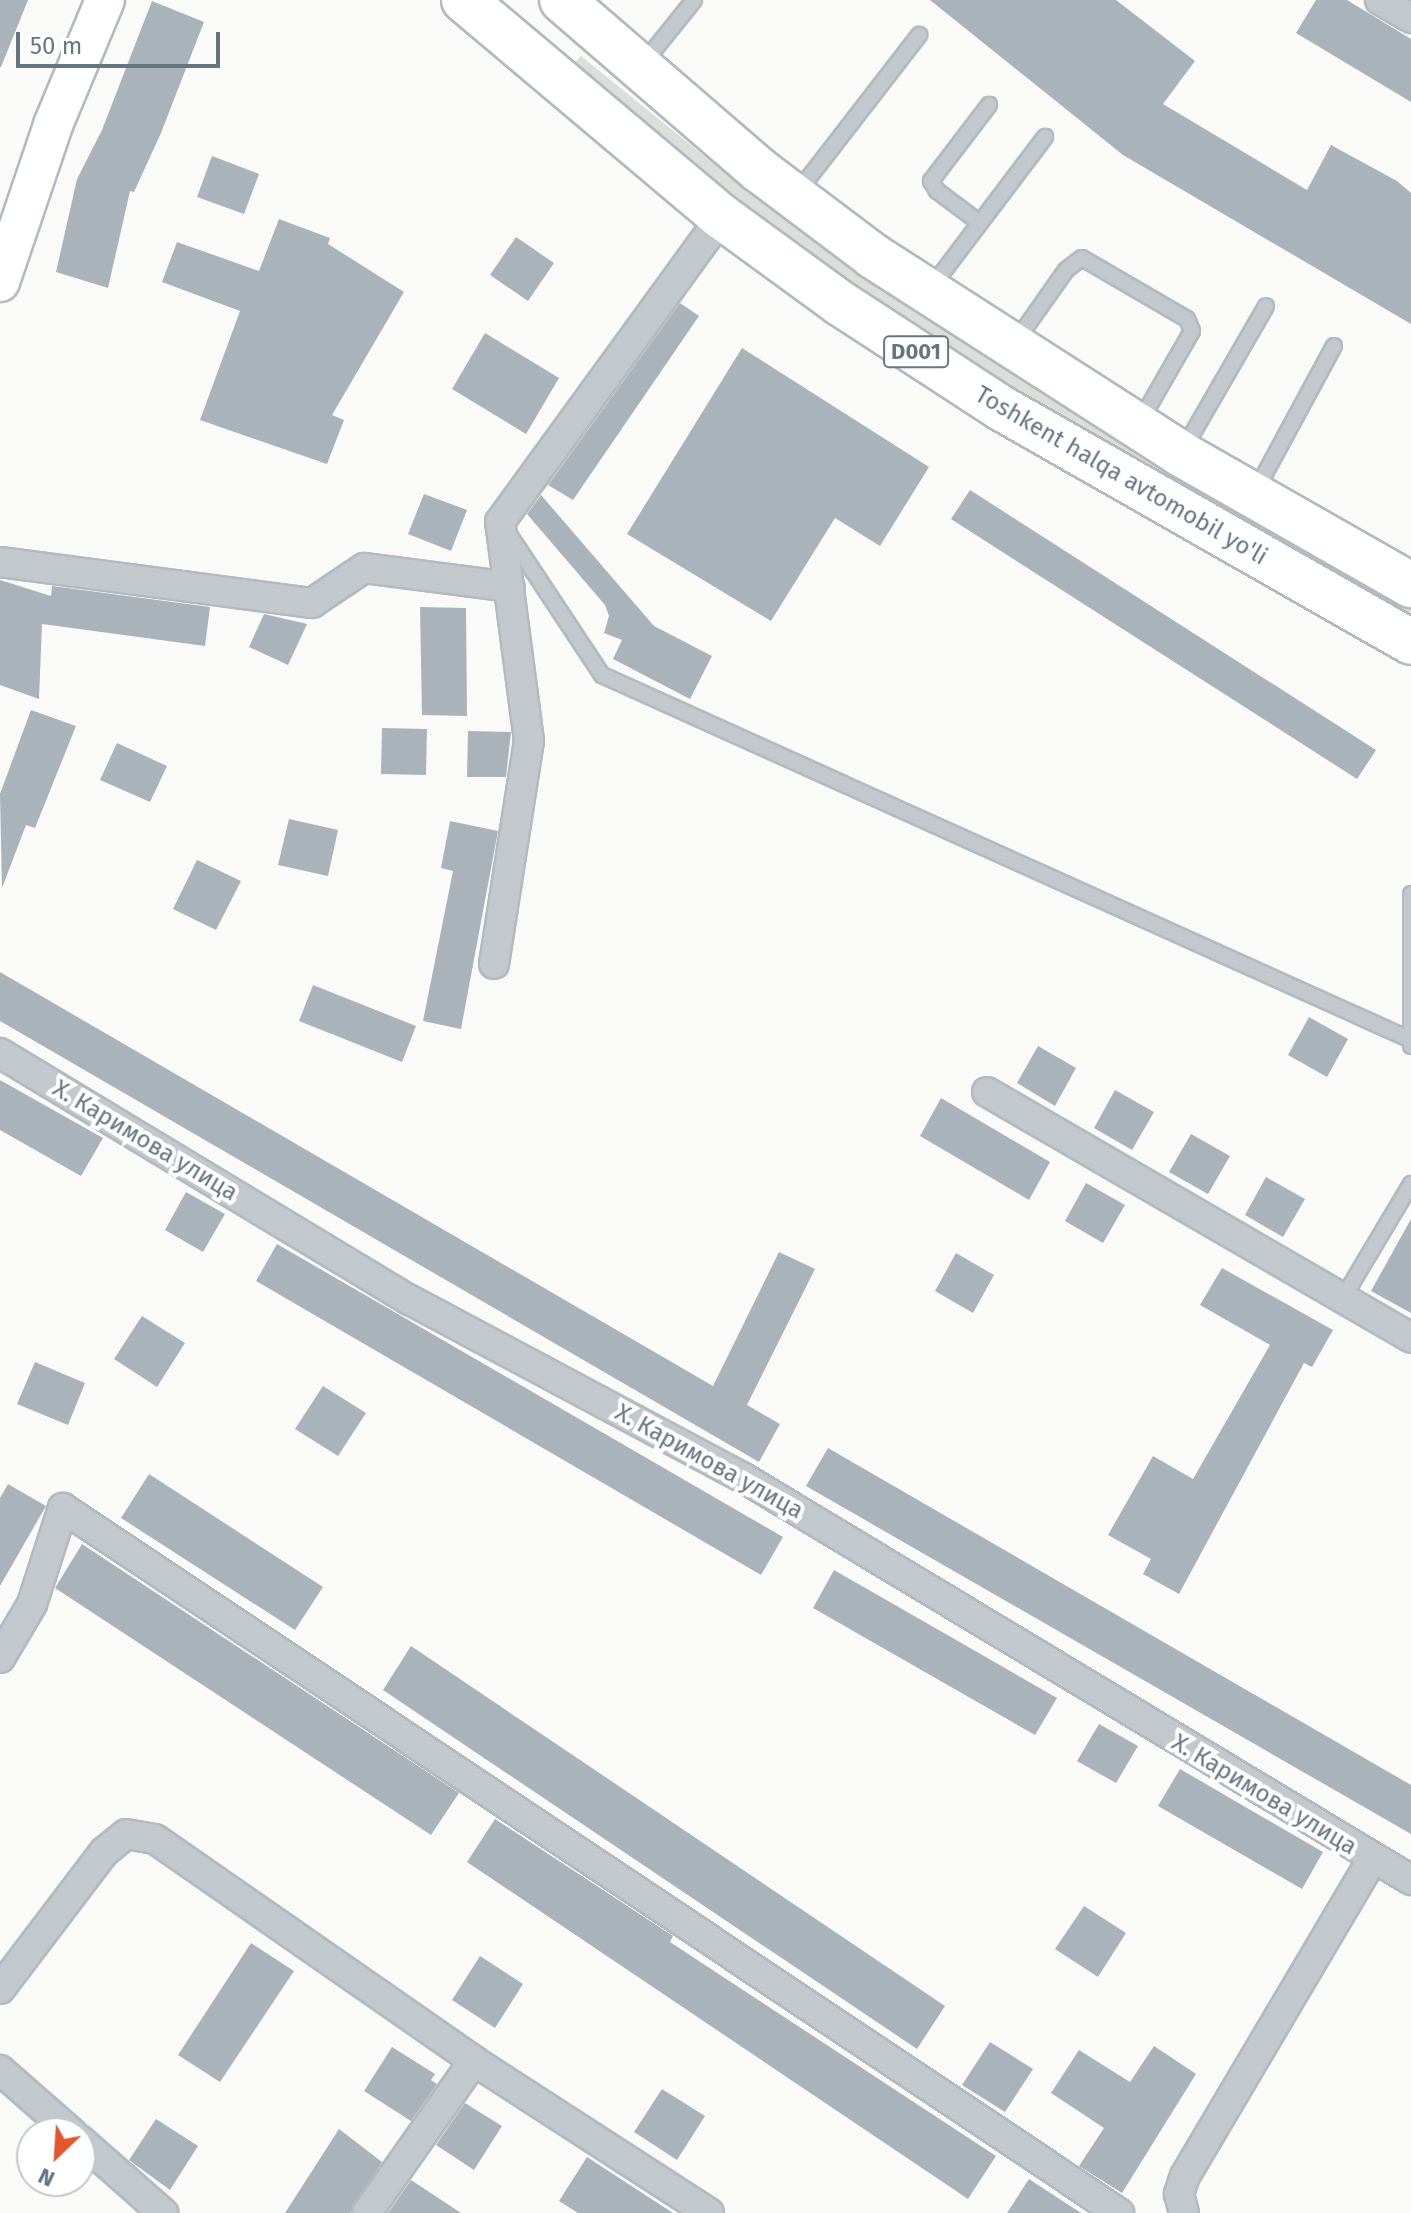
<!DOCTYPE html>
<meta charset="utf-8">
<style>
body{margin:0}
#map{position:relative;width:1411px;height:2213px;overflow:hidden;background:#fafaf8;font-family:"Fira Sans",sans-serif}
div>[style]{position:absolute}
.green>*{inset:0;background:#dadfd7}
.building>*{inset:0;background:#aab3b9}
.roads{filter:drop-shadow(2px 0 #b3babf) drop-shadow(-2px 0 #b3babf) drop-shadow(0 2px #b3babf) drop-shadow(0 -2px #b3babf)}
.lane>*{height:14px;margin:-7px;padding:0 7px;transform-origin:7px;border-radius:7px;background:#c3c8cc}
.street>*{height:28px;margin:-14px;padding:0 14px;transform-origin:14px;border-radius:14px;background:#c3c8cc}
.secondary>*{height:38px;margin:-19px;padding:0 19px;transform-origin:19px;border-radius:19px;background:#fff}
.highway>*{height:44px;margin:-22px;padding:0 22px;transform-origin:22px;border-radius:22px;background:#fff}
span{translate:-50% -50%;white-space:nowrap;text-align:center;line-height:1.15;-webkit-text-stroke:8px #fff;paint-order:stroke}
.shield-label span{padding:2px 6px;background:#fff;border:2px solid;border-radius:6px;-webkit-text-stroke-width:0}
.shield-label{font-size:22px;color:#657683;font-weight:700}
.street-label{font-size:24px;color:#657683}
.north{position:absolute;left:16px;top:2117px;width:80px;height:80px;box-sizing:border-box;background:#fff;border:2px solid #c1c8cd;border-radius:50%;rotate:205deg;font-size:22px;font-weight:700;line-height:32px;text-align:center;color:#657683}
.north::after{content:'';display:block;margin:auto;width:28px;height:36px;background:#e4572e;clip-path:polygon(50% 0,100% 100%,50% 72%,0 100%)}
.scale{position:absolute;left:16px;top:32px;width:204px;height:36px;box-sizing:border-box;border:4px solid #657683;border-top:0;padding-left:10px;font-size:24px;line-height:28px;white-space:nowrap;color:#657683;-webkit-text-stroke:6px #fff;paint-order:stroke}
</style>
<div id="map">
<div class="green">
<div style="clip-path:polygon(581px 56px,761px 202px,887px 291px,1079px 416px,1411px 607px,1411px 626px,1070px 430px,877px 304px,752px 215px,571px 66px)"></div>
</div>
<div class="building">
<div style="clip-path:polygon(0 0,28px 0,1px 67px,0 67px)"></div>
<div style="clip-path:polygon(930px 0,1116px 0,1195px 61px,1163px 104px,1307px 190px,1331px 145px,1397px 181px,1411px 193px,1411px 324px,1123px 155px)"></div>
<div style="clip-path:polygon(1316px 0,1347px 0,1411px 39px,1411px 102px,1296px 33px)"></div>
<div style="clip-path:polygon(152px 1px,204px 22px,161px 133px,134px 192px,130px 191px,108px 288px,56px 272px,77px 179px,102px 130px)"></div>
<div style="clip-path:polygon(212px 156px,259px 174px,244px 214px,197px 197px)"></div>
<div style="clip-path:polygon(279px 219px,330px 238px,328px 244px,404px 292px,332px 415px,344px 420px,327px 464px,200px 420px,240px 311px,162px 282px,177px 242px,259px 271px)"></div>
<div style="clip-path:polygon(516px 237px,554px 263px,528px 301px,490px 275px)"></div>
<div style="clip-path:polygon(680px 303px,699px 316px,573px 500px,548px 485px)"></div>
<div style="clip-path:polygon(485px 333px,559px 378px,526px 434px,452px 389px)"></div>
<div style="clip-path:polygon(742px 348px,929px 467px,880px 546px,835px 518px,771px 621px,627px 534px)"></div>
<div style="clip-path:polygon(970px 490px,1376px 750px,1357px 779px,951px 519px)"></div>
<div style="clip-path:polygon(424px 494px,467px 510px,451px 551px,408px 534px)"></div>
<div style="clip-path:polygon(541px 495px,654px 626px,712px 656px,690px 699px,613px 659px,622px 640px,604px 633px,609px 616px,605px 605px,527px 514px)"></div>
<div style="clip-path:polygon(0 580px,51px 596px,52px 586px,210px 607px,205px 646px,42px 624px,39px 699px,0 685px)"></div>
<div style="clip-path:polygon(420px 607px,466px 608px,467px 716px,422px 715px)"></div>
<div style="clip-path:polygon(264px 614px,307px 624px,288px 665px,249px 647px)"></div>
<div style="clip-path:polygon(31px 710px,76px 726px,35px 828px,26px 825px,2px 888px,0 794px)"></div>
<div style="clip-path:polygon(382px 728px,427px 729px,426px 775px,381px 774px)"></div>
<div style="clip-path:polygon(468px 731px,511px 732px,506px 777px,467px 777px)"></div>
<div style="clip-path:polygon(117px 743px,167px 766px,150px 802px,100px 780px)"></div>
<div style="clip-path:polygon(289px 819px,338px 830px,328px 876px,278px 865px)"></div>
<div style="clip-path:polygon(450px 821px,498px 831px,461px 1029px,423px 1021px,453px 871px,441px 868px)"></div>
<div style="clip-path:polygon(197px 860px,241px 881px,216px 930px,173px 909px)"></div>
<div style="clip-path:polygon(0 972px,713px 1386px,779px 1252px,815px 1269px,747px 1405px,780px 1424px,759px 1462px,0 1021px)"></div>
<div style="clip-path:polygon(313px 985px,416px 1026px,402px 1062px,299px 1021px)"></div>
<div style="clip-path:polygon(1309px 1017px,1348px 1039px,1327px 1077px,1288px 1055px)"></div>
<div style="clip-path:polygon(1038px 1046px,1076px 1068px,1055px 1106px,1017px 1083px)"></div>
<div style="clip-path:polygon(0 1080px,103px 1138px,81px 1176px,0 1130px)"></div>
<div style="clip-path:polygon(1115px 1090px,1154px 1112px,1132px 1150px,1094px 1128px)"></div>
<div style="clip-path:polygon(941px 1098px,1050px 1162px,1029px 1200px,920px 1136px)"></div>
<div style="clip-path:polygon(1191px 1134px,1230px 1156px,1208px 1194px,1169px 1172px)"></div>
<div style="clip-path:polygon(1266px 1177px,1305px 1199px,1283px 1237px,1245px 1215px)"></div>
<div style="clip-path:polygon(1086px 1183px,1125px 1205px,1103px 1243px,1065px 1221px)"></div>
<div style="clip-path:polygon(186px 1192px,225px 1214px,203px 1252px,165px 1230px)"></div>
<div style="clip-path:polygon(1411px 1219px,1411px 1313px,1371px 1291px)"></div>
<div style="clip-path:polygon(277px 1244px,783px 1537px,761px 1575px,256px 1281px)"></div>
<div style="clip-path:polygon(956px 1253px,994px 1275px,973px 1313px,935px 1291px)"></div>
<div style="clip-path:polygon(1222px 1268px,1333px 1330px,1312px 1367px,1304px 1363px,1179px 1594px,1143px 1574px,1151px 1559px,1108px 1535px,1153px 1456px,1193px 1479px,1270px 1345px,1200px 1305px)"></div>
<div style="clip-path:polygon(142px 1316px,185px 1343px,157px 1387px,114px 1359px)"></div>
<div style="clip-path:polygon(35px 1362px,85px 1383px,68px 1425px,17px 1404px)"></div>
<div style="clip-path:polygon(323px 1386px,366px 1413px,338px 1456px,295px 1429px)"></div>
<div style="clip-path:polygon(828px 1448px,1411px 1785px,1411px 1834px,806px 1486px)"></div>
<div style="clip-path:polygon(149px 1474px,323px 1587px,295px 1630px,121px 1518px)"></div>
<div style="clip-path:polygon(8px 1484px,46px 1506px,0 1586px,0 1498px)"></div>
<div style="clip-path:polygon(82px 1544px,459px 1793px,431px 1835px,55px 1588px)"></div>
<div style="clip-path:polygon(834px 1570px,1057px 1698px,1035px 1735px,813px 1608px)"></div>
<div style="clip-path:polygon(411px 1646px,945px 2006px,917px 2049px,383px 1690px)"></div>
<div style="clip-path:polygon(1099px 1724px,1138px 1746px,1116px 1783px,1077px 1761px)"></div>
<div style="clip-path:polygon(1180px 1769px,1323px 1852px,1302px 1889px,1158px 1806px)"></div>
<div style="clip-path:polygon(495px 1819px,673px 1936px,670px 1942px,996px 2156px,968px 2199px,467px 1862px)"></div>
<div style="clip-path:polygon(1084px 1906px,1126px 1933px,1098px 1977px,1055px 1949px)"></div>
<div style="clip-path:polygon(251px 1943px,294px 1971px,220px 2082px,178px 2055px)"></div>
<div style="clip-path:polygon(480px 1956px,523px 1984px,495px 2028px,452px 2000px)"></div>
<div style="clip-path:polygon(990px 2042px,1033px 2069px,1005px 2112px,962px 2085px)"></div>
<div style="clip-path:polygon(1154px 2046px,1196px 2074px,1122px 2193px,1079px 2166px,1104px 2128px,1051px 2093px,1079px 2050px,1130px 2082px)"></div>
<div style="clip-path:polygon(392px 2047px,435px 2074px,431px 2080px,437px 2084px,411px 2121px,364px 2091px)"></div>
<div style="clip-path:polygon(662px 2089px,705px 2116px,677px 2160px,634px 2132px)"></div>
<div style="clip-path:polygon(465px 2103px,502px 2126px,474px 2170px,436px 2145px)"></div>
<div style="clip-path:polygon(156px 2119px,198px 2146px,170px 2190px,129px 2160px)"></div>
<div style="clip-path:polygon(339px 2129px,382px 2162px,350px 2213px,285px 2213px)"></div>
<div style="clip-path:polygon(587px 2157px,673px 2213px,578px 2213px,559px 2201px)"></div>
<div style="clip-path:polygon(1029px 2179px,1081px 2213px,1007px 2213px)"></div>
<div style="clip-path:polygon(411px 2180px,461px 2213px,388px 2213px)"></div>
</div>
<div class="roads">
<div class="lane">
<div style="left:642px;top:65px;width:83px;rotate:-51.3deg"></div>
<div style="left:797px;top:193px;width:200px;rotate:-52.3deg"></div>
<div style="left:980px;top:223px;width:54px;rotate:-143.3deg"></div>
<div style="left:937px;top:191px;width:12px;rotate:-121deg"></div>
<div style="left:931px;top:181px;width:96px;rotate:-52.7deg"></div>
<div style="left:930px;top:289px;width:191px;rotate:-52.9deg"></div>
<div style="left:1016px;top:341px;width:87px;rotate:-54.8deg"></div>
<div style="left:1066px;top:270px;width:20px;rotate:-37deg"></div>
<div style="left:1082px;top:258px;width:121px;rotate:30.2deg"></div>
<div style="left:1187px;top:319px;width:13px;rotate:67deg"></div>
<div style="left:1192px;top:331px;width:106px;rotate:119.9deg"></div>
<div style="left:1183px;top:450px;width:166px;rotate:-60deg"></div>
<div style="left:1255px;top:492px;width:166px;rotate:-61.6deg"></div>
<div style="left:508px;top:533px;width:170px;rotate:56.5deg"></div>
<div style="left:602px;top:675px;width:885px;rotate:24.28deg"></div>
<div style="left:1411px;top:1046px;width:152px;rotate:-90deg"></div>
<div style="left:1343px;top:1298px;width:133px;rotate:-59.2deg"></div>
</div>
<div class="street">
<div style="left:1380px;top:0;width:36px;rotate:30deg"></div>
<div style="left:0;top:562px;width:315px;rotate:7.5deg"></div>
<div style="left:312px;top:603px;width:63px;rotate:-33.9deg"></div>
<div style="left:364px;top:568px;width:147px;rotate:7.4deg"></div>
<div style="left:494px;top:964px;width:226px;rotate:-81.1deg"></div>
<div style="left:529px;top:741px;width:221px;rotate:-97.5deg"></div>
<div style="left:500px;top:522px;width:377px;rotate:-54deg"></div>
<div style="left:0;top:1053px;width:479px;rotate:31.1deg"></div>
<div style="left:410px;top:1300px;width:376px;rotate:28.1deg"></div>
<div style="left:742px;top:1477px;width:781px;rotate:31.06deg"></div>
<div style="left:987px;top:1092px;width:490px;rotate:30.1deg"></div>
<div style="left:0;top:1658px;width:63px;rotate:-59.3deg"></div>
<div style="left:32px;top:1604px;width:101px;rotate:-72.1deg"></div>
<div style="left:63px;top:1508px;width:1270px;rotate:33.73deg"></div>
<div style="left:0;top:1989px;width:172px;rotate:-52.8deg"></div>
<div style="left:104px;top:1852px;width:28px;rotate:-39deg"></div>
<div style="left:126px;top:1834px;width:29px;rotate:10deg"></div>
<div style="left:155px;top:1839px;width:389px;rotate:34.8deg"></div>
<div style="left:474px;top:2061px;width:280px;rotate:32.9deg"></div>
<div style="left:0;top:2070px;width:96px;rotate:41.2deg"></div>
<div style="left:80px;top:2140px;width:111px;rotate:41.3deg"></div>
<div style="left:367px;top:2213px;width:186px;rotate:-54.9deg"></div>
<div style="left:1184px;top:2213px;width:20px;rotate:-105deg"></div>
<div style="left:1179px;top:2194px;width:19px;rotate:-72deg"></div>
<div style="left:1185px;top:2176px;width:367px;rotate:-59.4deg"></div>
</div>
<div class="secondary">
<div style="left:0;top:282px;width:166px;rotate:-71.3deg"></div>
<div style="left:53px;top:125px;width:135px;rotate:-67.4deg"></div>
</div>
<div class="highway">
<div style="left:464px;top:0;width:337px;rotate:40.1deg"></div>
<div style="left:722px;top:217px;width:146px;rotate:36.1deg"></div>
<div style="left:840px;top:303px;width:192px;rotate:33.1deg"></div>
<div style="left:1001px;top:408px;width:472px;rotate:29.7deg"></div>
<div style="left:562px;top:0;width:260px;rotate:40.8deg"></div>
<div style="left:759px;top:170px;width:143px;rotate:37deg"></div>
<div style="left:873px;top:256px;width:366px;rotate:32.7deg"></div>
<div style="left:1181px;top:454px;width:265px;rotate:29.7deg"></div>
</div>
</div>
<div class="shield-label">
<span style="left:916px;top:352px">D001</span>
</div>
<div class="street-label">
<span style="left:1121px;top:476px;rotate:30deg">Toshkent halqa avtomobil yo'li</span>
<span style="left:145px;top:1141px;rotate:31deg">Х. Каримова улица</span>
<span style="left:709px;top:1462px;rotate:29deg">Х. Каримова улица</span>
<span style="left:1264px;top:1795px;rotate:31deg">Х. Каримова улица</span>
</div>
<div class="north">N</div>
<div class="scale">50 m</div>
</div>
